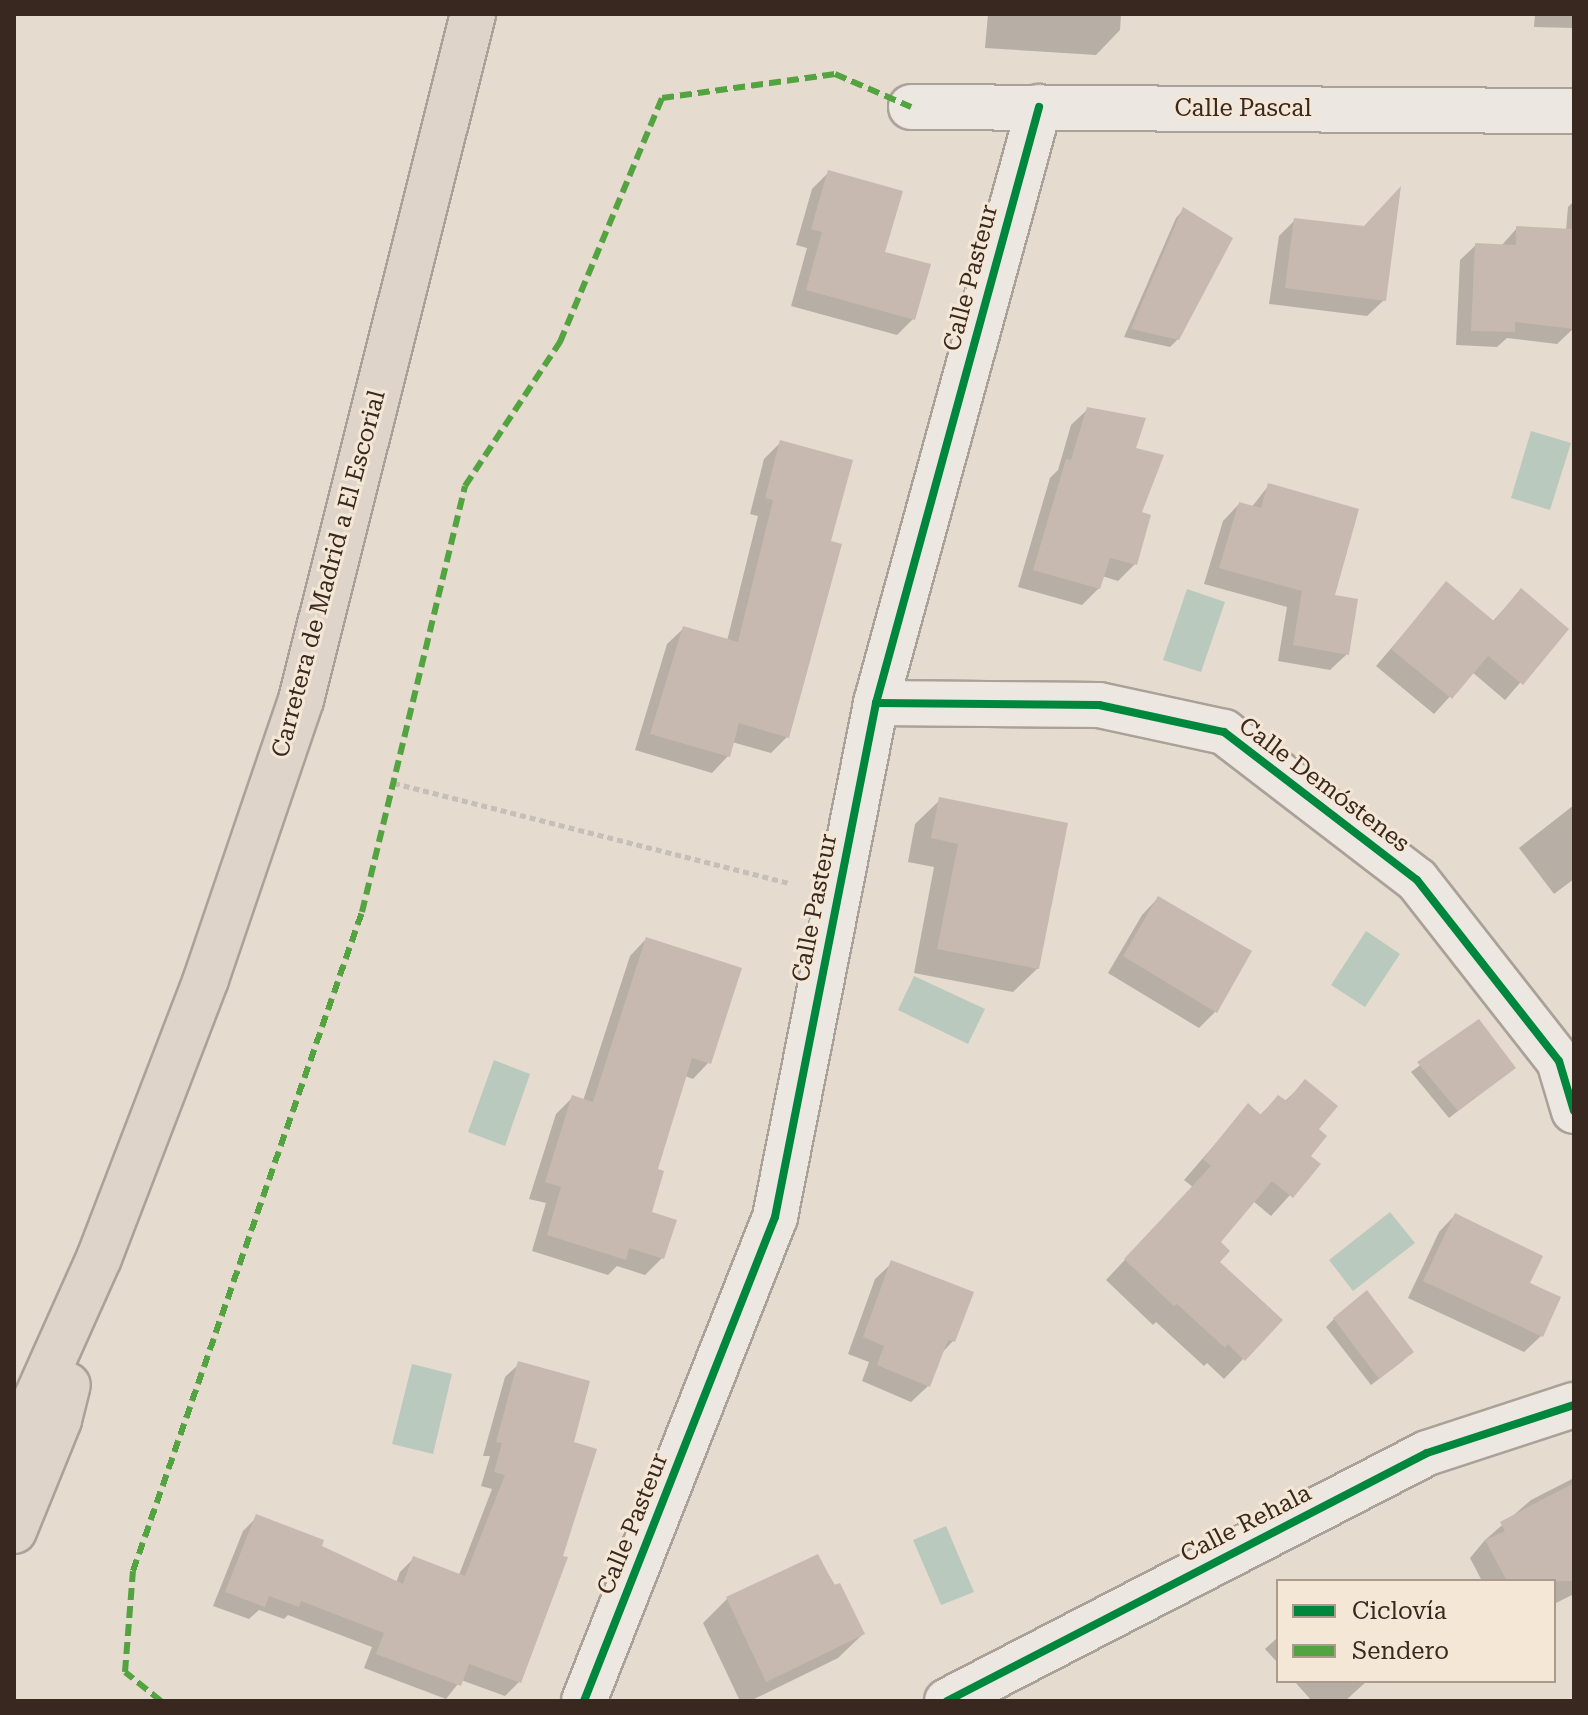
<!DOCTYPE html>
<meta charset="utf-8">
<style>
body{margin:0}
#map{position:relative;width:1588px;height:1715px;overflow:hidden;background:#e5dbcf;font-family:"Roboto Serif",serif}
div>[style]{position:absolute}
.water>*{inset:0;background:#bac9be}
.shadow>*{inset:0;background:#0003}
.building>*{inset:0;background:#c8b9b0}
.path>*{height:5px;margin-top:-2.5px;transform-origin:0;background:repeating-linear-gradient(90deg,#c6beb7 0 6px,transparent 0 10px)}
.roads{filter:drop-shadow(2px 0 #aaa198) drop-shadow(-2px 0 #aaa198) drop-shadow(0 2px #aaa198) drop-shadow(0 -2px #aaa198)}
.minor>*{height:44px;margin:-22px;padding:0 22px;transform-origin:22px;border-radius:22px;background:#ede7e1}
.trunk>*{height:44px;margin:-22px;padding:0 22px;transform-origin:22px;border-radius:22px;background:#ded4c9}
.quiet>*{height:6px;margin-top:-3px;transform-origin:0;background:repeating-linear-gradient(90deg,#53a341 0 12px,transparent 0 18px)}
.cycleway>*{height:8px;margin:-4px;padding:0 4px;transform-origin:4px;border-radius:4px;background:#00873e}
span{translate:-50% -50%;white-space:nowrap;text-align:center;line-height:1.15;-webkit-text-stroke:6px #f5e7d6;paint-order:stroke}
.street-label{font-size:24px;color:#392820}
.frame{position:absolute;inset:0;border:16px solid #392820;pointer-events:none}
.legend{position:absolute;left:1276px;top:1579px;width:280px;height:104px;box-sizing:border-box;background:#f5e7d6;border:2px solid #aa9b8d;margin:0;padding:10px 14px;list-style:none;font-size:24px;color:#392820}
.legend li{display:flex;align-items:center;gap:16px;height:40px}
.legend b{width:40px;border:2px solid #aa9b8d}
</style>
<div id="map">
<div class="water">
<div style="clip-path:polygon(1531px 431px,1571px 443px,1550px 510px,1511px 498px)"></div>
<div style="clip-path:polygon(1187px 589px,1225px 602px,1201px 672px,1163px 660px)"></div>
<div style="clip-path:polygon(1366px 931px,1400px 954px,1365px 1007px,1331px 985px)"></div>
<div style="clip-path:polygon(914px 976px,985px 1009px,968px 1044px,898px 1010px)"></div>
<div style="clip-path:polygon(494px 1060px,530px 1074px,505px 1146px,468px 1132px)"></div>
<div style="clip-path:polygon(1390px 1212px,1415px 1243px,1353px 1291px,1329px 1260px)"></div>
<div style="clip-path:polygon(412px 1364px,452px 1374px,433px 1454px,392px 1444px)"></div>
<div style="clip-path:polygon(946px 1526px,974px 1592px,941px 1605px,913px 1540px)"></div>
</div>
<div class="shadow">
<div style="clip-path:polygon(988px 14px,1121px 14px,1120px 30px,1096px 55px,985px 48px)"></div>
<div style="clip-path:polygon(1535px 14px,1574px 14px,1574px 36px,1573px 28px,1534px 27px)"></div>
<div style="clip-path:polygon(829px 172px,883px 253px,913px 319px,897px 335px,791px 306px,807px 248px,796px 245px,812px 189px)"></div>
<div style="clip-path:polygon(1574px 201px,1573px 329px,1557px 344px,1507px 338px,1497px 347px,1456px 345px,1460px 260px,1476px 245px,1501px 246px,1517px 228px,1566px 230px,1568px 207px)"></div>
<div style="clip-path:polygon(1183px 210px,1178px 339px,1170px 347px,1124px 337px,1176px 218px)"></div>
<div style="clip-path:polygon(1295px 220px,1384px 300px,1367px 316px,1269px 304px,1279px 236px)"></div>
<div style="clip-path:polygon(1088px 409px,1133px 449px,1139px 514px,1135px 564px,1118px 581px,1102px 576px,1099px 588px,1082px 605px,1018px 587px,1050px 478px,1058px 470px,1071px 425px)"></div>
<div style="clip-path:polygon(780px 443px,828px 542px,787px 737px,771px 753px,732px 742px,728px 756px,712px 773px,635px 750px,667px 644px,684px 628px,727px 641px,758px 516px,750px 514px,764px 459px)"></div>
<div style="clip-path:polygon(1269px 485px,1333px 597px,1347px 654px,1330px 670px,1278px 661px,1287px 607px,1204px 584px,1223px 521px,1239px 504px,1251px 508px)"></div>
<div style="clip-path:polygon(1446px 584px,1492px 622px,1521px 590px,1567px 629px,1505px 700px,1472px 672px,1434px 714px,1376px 666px)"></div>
<div style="clip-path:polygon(940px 800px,1038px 968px,1013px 992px,914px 973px,934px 867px,908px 862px,915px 824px)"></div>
<div style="clip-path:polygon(1574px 805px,1574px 879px,1554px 894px,1519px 848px)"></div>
<div style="clip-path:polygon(1158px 898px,1216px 1011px,1199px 1028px,1108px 973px,1142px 915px)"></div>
<div style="clip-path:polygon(646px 939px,709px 1062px,693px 1079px,685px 1076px,655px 1171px,649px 1213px,662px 1258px,645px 1275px,617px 1266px,608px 1275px,532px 1251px,546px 1203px,529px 1199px,556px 1114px,573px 1097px,583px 1101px,630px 956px)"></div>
<div style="clip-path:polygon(1479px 1021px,1514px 1068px,1449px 1118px,1411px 1072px)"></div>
<div style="clip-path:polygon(1305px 1082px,1316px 1130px,1309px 1156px,1318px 1164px,1271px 1216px,1253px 1201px,1218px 1242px,1217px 1262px,1280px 1320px,1224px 1379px,1207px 1363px,1204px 1366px,1156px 1322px,1153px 1325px,1106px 1280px,1193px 1187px,1184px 1180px,1248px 1106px,1259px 1116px,1278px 1097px,1284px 1102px)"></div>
<div style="clip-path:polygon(1455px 1215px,1528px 1284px,1541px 1336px,1524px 1352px,1408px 1298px,1439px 1232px)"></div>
<div style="clip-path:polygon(892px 1263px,953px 1341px,940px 1355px,928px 1386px,911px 1402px,862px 1381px,869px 1362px,848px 1354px,875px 1279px)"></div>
<div style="clip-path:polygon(1334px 1319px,1404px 1360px,1371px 1385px,1326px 1327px)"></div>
<div style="clip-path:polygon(519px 1364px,571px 1443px,561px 1557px,565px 1558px,519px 1682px,505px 1696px,461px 1680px,446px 1699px,364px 1668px,372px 1647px,288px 1615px,284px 1619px,259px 1610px,249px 1619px,213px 1606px,243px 1531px,257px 1517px,396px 1583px,400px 1572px,414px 1558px,459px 1575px,492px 1489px,481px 1486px,490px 1456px,483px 1456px,505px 1377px)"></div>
<div style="clip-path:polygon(1574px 1478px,1574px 1594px,1554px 1604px,1554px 1581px,1482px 1581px,1470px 1558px,1485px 1540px,1531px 1500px)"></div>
<div style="clip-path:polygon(818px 1556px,863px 1634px,838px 1658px,750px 1701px,740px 1701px,703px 1623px,727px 1599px)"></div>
<div style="clip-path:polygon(1278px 1637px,1278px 1663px,1265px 1649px)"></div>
<div style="clip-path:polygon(1294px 1681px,1367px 1681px,1345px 1701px,1312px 1701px)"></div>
</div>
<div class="building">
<div style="clip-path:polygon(828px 170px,903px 191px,885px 252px,931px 264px,915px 320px,806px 290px,822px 232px,811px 229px)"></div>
<div style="clip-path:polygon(1401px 186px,1386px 301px,1285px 288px,1294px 218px,1364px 226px)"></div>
<div style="clip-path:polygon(1183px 207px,1233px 238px,1179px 340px,1131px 329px)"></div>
<div style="clip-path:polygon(1516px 226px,1574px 229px,1574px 329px,1515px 322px,1515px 332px,1471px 331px,1475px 243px,1516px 245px)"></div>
<div style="clip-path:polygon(1087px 407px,1146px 418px,1136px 448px,1164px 455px,1142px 512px,1151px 515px,1137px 565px,1110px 558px,1100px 589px,1033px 570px,1066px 459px,1071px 460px)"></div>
<div style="clip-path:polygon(780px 440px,853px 460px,831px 541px,842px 544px,789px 738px,739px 723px,730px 757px,650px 734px,683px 626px,738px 642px,773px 500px,765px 498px)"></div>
<div style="clip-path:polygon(1268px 483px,1359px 509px,1335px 595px,1358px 599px,1349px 655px,1293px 645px,1302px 591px,1219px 568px,1239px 502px,1261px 508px)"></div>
<div style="clip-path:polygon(1446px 581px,1494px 621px,1521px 588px,1569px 629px,1523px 685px,1488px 656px,1452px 699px,1391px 649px)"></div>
<div style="clip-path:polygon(939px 797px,1068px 823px,1039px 969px,937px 949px,958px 844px,931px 838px)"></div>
<div style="clip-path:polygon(1158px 896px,1252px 951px,1217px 1013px,1123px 956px)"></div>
<div style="clip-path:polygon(646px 937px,742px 968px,711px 1064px,692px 1058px,658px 1169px,664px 1171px,652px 1212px,677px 1220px,664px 1259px,629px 1248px,626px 1260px,547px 1235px,561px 1187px,545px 1182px,572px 1095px,593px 1102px)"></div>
<div style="clip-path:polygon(1479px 1019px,1516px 1068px,1458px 1111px,1417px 1062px)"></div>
<div style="clip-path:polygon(1305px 1079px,1338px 1106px,1319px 1129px,1327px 1136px,1311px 1156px,1321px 1164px,1293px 1198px,1272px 1181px,1221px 1242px,1230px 1251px,1220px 1262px,1283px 1320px,1245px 1361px,1228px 1344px,1225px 1348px,1177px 1304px,1174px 1306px,1124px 1259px,1211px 1166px,1203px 1159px,1248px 1103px,1261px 1115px,1278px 1095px,1287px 1101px)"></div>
<div style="clip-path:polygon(1455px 1213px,1543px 1256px,1530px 1283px,1561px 1297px,1543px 1337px,1423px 1281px)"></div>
<div style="clip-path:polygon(891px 1260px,974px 1292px,955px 1342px,948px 1340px,930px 1387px,877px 1365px,884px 1346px,863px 1337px)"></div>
<div style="clip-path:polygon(1367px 1290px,1414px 1352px,1379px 1379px,1333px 1318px)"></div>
<div style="clip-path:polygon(518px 1361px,590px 1381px,574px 1442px,597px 1449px,563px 1556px,568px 1557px,521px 1683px,469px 1664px,461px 1686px,376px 1654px,384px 1633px,301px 1601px,299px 1607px,269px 1596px,265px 1607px,225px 1592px,256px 1514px,324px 1540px,322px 1546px,403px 1584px,413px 1556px,465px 1576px,505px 1475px,494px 1472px,502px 1443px,496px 1442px)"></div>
<div style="clip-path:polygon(1574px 1483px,1574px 1581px,1507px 1581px,1485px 1540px,1505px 1531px,1500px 1522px)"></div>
<div style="clip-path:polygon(818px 1554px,834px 1585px,840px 1583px,865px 1634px,766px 1682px,726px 1597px)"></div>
</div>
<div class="path">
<div style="left:394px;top:783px;width:408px;rotate:14.2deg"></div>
</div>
<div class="roads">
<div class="minor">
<div style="left:911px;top:107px;width:663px;rotate:0.35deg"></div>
<div style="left:876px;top:703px;width:223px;rotate:0.5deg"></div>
<div style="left:1099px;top:705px;width:128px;rotate:12.2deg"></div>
<div style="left:1224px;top:732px;width:243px;rotate:37.5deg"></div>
<div style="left:1417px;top:880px;width:230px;rotate:51.9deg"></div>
<div style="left:1559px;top:1061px;width:52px;rotate:73.3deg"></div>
<div style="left:584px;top:1701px;width:520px;rotate:-68.46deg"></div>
<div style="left:775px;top:1217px;width:524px;rotate:-78.88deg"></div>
<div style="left:876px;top:703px;width:618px;rotate:-74.7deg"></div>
<div style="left:947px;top:1701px;width:540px;rotate:-27.32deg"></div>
<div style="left:1427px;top:1453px;width:155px;rotate:-18.1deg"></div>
</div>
<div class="trunk">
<div style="left:14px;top:1448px;width:208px;rotate:-65.9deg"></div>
<div style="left:99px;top:1258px;width:299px;rotate:-69deg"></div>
<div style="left:206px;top:979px;width:295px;rotate:-71.2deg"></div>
<div style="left:301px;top:700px;width:707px;rotate:-75.92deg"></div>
<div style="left:14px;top:1531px;width:120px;rotate:-67.9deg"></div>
<div style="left:59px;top:1420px;width:36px;rotate:-76deg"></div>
</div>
</div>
<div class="quiet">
<div style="left:161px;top:1701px;width:46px;rotate:-141.1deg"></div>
<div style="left:125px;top:1672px;width:101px;rotate:-85.5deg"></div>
<div style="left:133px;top:1571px;width:698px;rotate:-70.84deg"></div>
<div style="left:362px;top:912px;width:438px;rotate:-76.4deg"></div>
<div style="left:465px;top:486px;width:173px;rotate:-56.6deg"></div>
<div style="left:560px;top:342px;width:264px;rotate:-67.3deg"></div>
<div style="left:662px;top:98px;width:175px;rotate:-7.9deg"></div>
<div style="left:835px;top:74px;width:83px;rotate:23.5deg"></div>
</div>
<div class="cycleway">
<div style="left:876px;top:703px;width:223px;rotate:0.5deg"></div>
<div style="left:1099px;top:705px;width:128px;rotate:12.2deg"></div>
<div style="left:1224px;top:732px;width:243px;rotate:37.5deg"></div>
<div style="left:1417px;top:880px;width:230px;rotate:51.9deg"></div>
<div style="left:1559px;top:1061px;width:52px;rotate:73.3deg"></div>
<div style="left:584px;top:1701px;width:520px;rotate:-68.46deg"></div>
<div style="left:775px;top:1217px;width:524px;rotate:-78.88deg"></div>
<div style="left:876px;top:703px;width:618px;rotate:-74.7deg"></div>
<div style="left:947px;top:1701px;width:540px;rotate:-27.32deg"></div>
<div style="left:1427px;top:1453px;width:155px;rotate:-18.1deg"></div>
</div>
<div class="street-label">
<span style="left:1243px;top:109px">Calle Pascal</span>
<span style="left:971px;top:278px;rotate:-75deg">Calle Pasteur</span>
<span style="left:329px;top:574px;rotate:-75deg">Carretera de Madrid a El Escorial</span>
<span style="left:1324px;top:785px;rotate:37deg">Calle Demóstenes</span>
<span style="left:815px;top:908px;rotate:-79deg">Calle Pasteur</span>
<span style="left:633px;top:1524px;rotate:-68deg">Calle Pasteur</span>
<span style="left:1246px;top:1524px;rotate:-27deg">Calle Rehala</span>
</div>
<div class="frame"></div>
<ul class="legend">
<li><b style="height:10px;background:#00873e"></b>Ciclovía</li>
<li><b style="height:10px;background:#53a341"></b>Sendero</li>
</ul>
</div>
